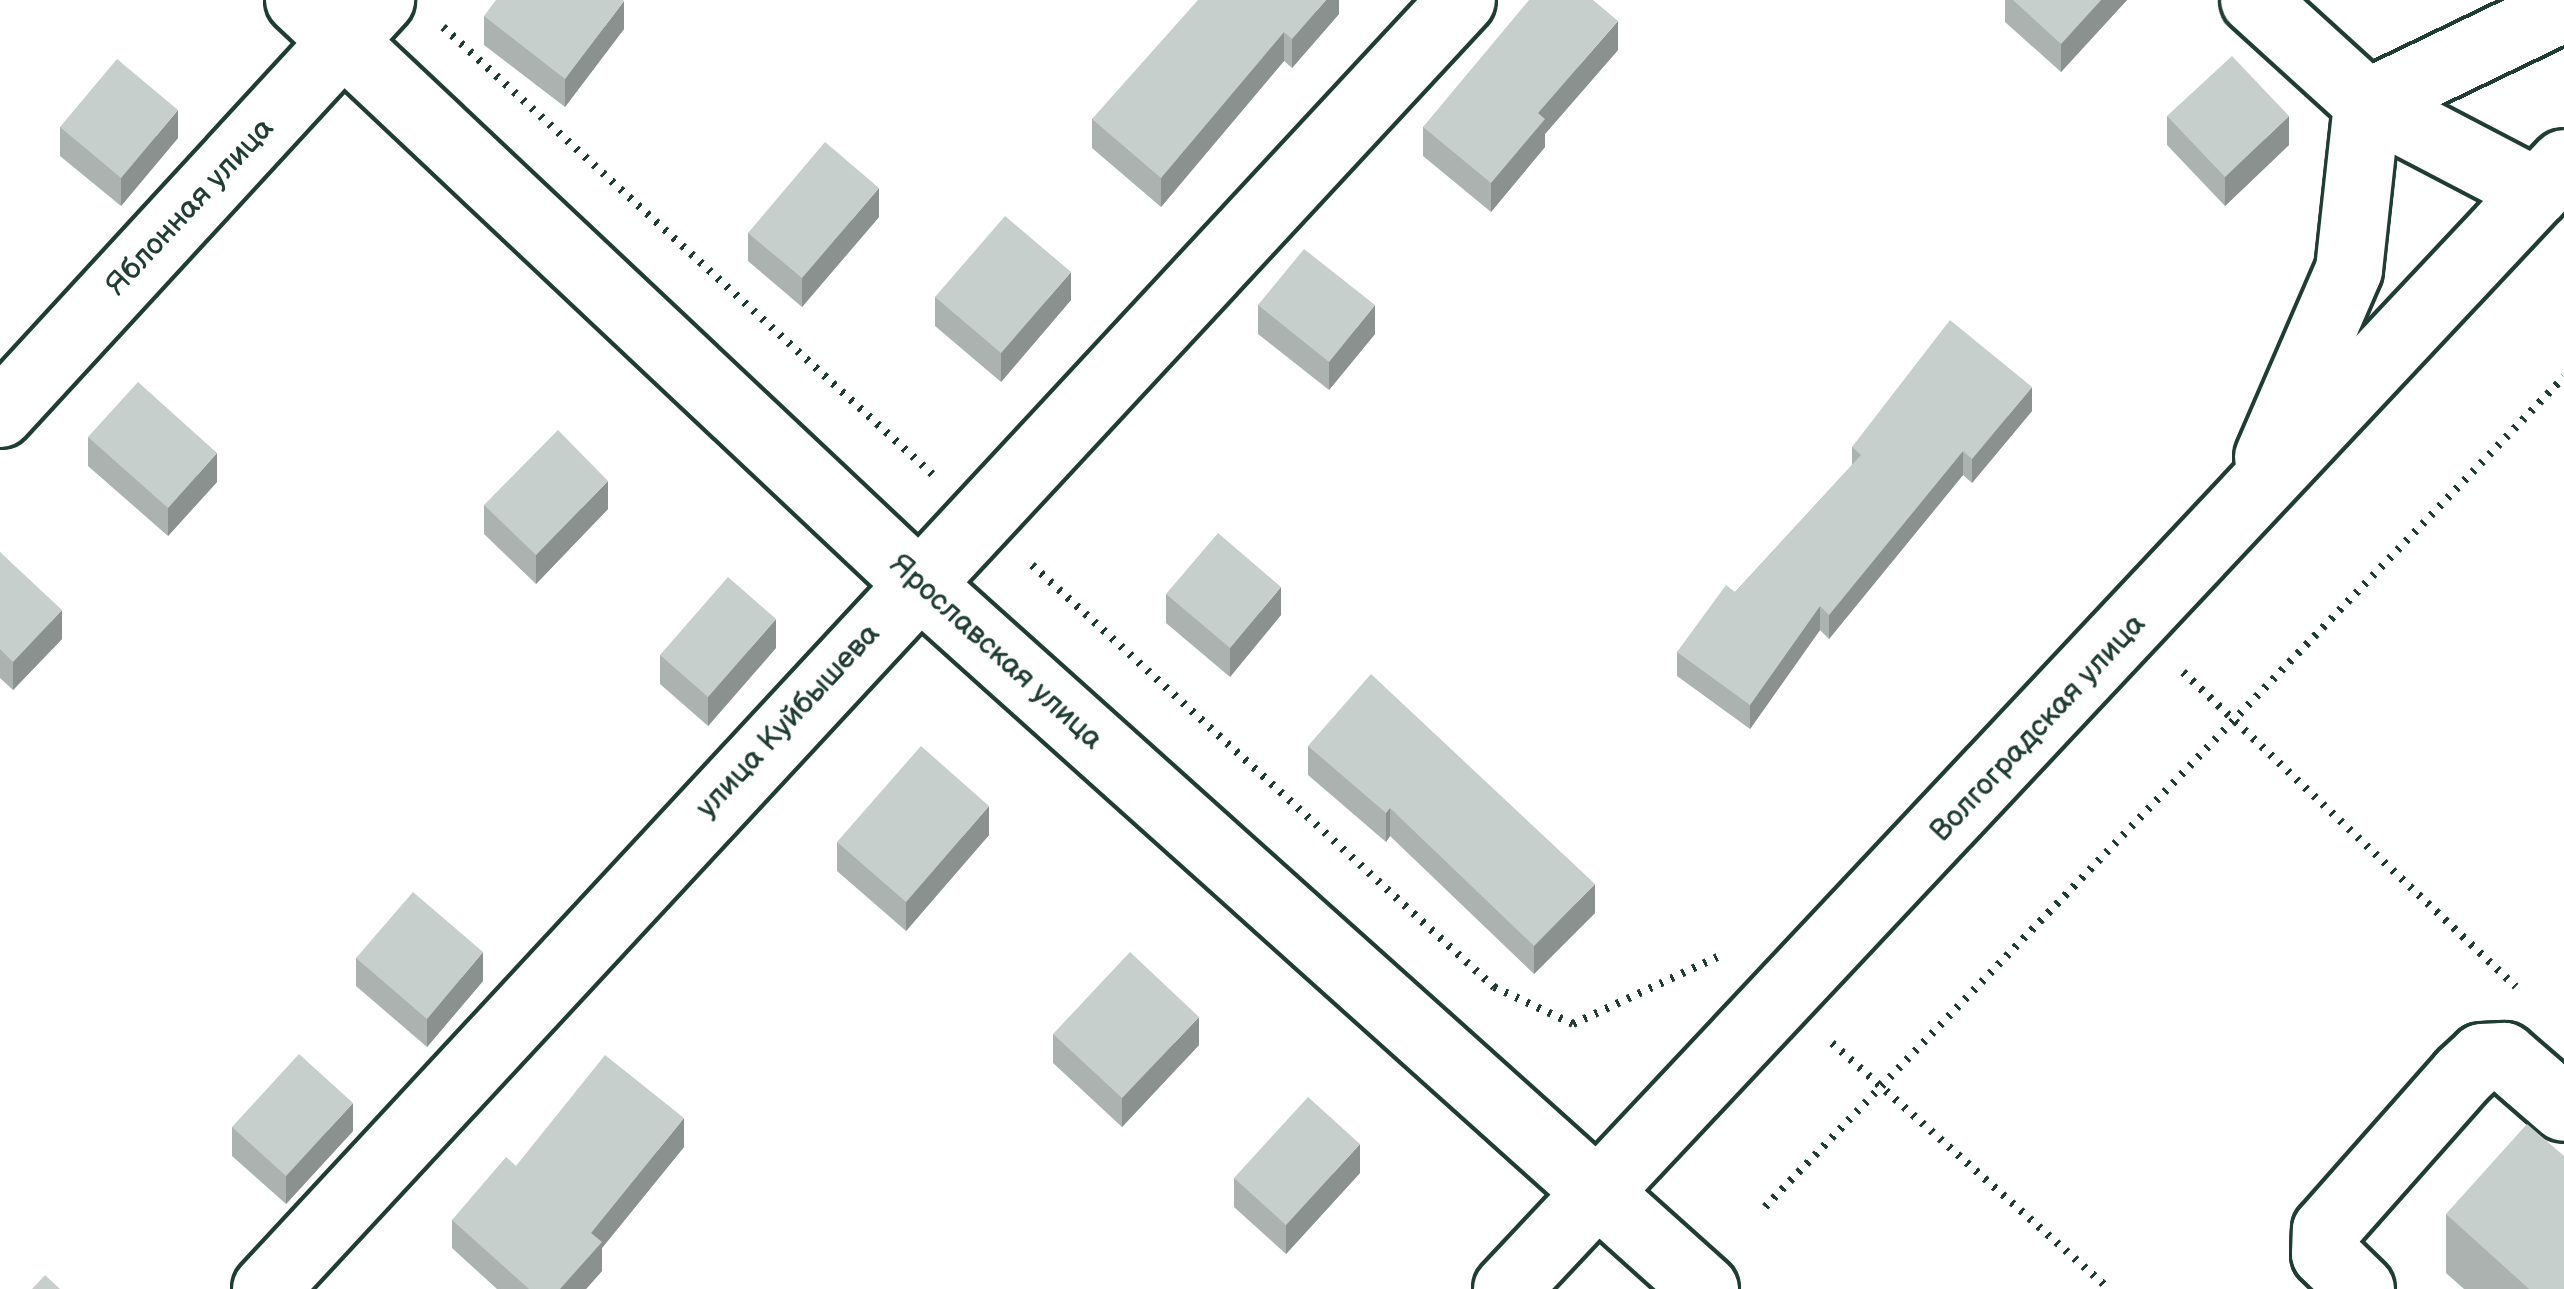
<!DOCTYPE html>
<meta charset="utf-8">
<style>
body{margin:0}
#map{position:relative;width:2564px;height:1289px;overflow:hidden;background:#fff;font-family:"Balsamiq Sans",sans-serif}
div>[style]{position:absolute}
.path>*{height:8px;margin-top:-4px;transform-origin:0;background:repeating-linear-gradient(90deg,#1f3d34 0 3px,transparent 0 12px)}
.roads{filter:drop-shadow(3px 0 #1f3d34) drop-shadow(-3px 0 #1f3d34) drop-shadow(0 3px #1f3d34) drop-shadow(0 -3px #1f3d34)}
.minor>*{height:66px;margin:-33px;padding:0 33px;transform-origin:33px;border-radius:33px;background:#fff}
.wall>*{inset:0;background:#abb2af}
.shaded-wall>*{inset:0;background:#8b918f}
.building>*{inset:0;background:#c7cfcc}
span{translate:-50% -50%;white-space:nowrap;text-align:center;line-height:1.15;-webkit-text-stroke:12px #fff;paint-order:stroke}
.street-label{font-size:30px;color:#1f3d34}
</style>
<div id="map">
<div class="path">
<div style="left:443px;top:27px;width:663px;rotate:42.43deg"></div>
<div style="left:1032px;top:565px;width:626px;rotate:42.41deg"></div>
<div style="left:1494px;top:987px;width:87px;rotate:25.1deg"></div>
<div style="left:1573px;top:1024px;width:166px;rotate:-24.9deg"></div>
<div style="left:2183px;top:672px;width:458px;rotate:43.4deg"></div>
<div style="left:1832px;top:1043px;width:370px;rotate:41.6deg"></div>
<div style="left:1765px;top:1207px;width:1152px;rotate:-46.09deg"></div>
</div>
<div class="roads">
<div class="minor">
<div style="left:299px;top:0;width:847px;rotate:43.28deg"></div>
<div style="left:916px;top:581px;width:1060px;rotate:41.9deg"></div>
<div style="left:2254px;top:0;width:153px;rotate:42.3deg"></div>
<div style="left:2367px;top:103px;width:192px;rotate:27.6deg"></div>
<div style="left:0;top:414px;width:563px;rotate:-47.38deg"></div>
<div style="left:2268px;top:457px;width:204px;rotate:-66.6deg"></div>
<div style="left:2349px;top:270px;width:168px;rotate:-83.8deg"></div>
<div style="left:2367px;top:103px;width:219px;rotate:-25.7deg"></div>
<div style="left:266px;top:1289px;width:1758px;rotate:-47.14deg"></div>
<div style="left:1507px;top:1289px;width:1544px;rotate:-46.81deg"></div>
<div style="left:2361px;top:1289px;width:50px;rotate:-135.8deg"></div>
<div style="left:2325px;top:1254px;width:24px;rotate:-88deg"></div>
<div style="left:2326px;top:1230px;width:207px;rotate:-48.5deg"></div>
<div style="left:2463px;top:1075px;width:26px;rotate:-43deg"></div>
<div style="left:2482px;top:1057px;width:22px;rotate:-3deg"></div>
<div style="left:2504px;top:1056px;width:79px;rotate:40.9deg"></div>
</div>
</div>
<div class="wall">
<div style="clip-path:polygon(1339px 0,1339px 14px,1292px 68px,1284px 61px,1161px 207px,1092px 148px,1092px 119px)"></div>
<div style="clip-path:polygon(2005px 0,2127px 0,2061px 72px,2005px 22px)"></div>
<div style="clip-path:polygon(484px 16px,624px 29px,565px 107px,484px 45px)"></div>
<div style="clip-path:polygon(1618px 50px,1545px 134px,1545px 147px,1491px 212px,1423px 156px,1423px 127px)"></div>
<div style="clip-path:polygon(2167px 116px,2289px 145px,2225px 206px,2167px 145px)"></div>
<div style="clip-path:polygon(60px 127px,178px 138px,121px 206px,60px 156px)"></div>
<div style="clip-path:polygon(879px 217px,802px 307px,748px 261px,748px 233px)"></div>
<div style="clip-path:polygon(935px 297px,1071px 300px,1001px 382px,935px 326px)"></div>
<div style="clip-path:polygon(1258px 305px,1375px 334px,1329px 390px,1258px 334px)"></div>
<div style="clip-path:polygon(2032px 411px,1972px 483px,1963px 475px,1829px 639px,1820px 630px,1750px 729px,1677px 676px,1677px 652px,1735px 592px,1852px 465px,1852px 447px)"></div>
<div style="clip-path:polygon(88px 437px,217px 482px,168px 536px,88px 466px)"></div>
<div style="clip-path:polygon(484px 505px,608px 509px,536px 584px,484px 534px)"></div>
<div style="clip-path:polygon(0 552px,62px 639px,13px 690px,0 678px)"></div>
<div style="clip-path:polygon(1166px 594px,1281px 615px,1230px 677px,1166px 623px)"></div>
<div style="clip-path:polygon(776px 648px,708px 726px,660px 684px,660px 655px)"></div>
<div style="clip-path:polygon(1308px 746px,1595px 913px,1534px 974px,1390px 836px,1386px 842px,1308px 775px)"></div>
<div style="clip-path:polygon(989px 835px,906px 931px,837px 871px,837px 842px)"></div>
<div style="clip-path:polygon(356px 958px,483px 981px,427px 1047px,356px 986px)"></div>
<div style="clip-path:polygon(1053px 1034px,1199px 1045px,1122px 1127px,1053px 1063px)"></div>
<div style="clip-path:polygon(232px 1127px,353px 1131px,286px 1204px,232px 1156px)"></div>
<div style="clip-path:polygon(684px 1147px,602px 1248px,602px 1271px,586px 1289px,497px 1289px,452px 1248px,452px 1220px,516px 1166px)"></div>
<div style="clip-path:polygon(1360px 1173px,1286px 1254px,1234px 1207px,1234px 1178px)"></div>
<div style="clip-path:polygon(2446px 1214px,2564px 1289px,2464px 1289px,2446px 1273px)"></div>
</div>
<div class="shaded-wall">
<div style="clip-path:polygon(1326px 0,1339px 0,1339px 14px,1292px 68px,1292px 39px)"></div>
<div style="clip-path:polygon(2101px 0,2127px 0,2061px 72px,2061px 44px)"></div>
<div style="clip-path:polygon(624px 1px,624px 29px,565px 107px,565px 79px)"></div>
<div style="clip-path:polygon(1618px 21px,1618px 50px,1545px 134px,1545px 147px,1491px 212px,1491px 183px,1538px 113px)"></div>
<div style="clip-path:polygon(1284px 32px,1284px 61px,1161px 207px,1161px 178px)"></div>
<div style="clip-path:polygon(178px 110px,178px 138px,121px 206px,121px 178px)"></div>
<div style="clip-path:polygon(2289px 116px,2289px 145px,2225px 206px,2225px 177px)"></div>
<div style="clip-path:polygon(879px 188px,879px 217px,802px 307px,802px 278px)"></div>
<div style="clip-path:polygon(1071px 272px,1071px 300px,1001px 382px,1001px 353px)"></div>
<div style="clip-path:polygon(1375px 305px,1375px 334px,1329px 390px,1329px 362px)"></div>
<div style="clip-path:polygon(2032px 387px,2032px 411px,1972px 483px,1972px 459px)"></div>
<div style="clip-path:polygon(1963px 451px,1963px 475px,1829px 639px,1829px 615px)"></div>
<div style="clip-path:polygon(217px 453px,217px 482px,168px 536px,168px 508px)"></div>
<div style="clip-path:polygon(608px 481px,608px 509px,536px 584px,536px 555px)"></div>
<div style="clip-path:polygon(1281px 587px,1281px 615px,1230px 677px,1230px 648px)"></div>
<div style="clip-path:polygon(1820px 606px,1820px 630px,1750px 729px,1750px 705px)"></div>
<div style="clip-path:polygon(62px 610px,62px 639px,13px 690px,13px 662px)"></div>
<div style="clip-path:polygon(776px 619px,776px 648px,708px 726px,708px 697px)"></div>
<div style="clip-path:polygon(989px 806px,989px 835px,906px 931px,906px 902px)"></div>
<div style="clip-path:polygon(1390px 808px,1390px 836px,1386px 842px,1386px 813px)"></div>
<div style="clip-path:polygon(1595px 884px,1595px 913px,1534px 974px,1534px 946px)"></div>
<div style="clip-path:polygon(483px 952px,483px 981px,427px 1047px,427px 1019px)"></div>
<div style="clip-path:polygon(1199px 1017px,1199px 1045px,1122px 1127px,1122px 1098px)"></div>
<div style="clip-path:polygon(353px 1103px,353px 1131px,286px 1204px,286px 1176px)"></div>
<div style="clip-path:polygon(684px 1118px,684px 1147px,602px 1248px,602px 1271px,586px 1289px,560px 1289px,591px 1233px)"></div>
<div style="clip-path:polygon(1360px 1144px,1360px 1173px,1286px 1254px,1286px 1225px)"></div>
</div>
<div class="building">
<div style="clip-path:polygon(496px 0,623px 0,624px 1px,565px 79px,484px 16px)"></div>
<div style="clip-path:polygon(1198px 0,1326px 0,1292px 39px,1284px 32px,1161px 178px,1092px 119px)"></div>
<div style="clip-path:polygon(1529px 0,1593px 0,1618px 21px,1538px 113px,1545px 119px,1491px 183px,1423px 127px)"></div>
<div style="clip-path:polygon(2013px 0,2101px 0,2061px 44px)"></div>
<div style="clip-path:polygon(2232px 56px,2289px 116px,2225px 177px,2167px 116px)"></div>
<div style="clip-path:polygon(117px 59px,178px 110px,121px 178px,60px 127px)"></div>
<div style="clip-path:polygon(825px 142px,879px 188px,802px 278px,748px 233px)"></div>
<div style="clip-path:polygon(1005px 216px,1071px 272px,1001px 353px,935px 297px)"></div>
<div style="clip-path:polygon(1304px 249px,1375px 305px,1329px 362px,1258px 305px)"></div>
<div style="clip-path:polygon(1950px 320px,2032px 387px,1972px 459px,1963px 451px,1829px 615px,1820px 606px,1750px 705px,1677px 652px,1726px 585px,1735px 592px,1861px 455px,1852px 447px)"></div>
<div style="clip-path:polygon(138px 382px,217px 453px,168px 508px,88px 437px)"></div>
<div style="clip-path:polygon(558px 430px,608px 481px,536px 555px,484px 505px)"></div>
<div style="clip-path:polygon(1218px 533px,1281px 587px,1230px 648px,1166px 594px)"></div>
<div style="clip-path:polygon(0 552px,62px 610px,13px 662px,0 649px)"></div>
<div style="clip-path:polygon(728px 577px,776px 619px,708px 697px,660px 655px)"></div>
<div style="clip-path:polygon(1371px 674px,1595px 884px,1534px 946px,1390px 808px,1386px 813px,1308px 746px)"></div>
<div style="clip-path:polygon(921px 746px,989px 806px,906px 902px,837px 842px)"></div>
<div style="clip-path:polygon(413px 892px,483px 952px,427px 1019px,356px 958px)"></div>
<div style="clip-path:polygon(1130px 952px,1199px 1017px,1122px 1098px,1053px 1034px)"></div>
<div style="clip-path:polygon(299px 1054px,353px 1103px,286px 1176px,232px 1127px)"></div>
<div style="clip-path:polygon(605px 1055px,684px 1118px,591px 1233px,602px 1242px,560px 1289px,529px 1289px,452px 1220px,506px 1157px,516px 1166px)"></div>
<div style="clip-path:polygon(1308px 1097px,1360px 1144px,1286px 1225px,1234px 1178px)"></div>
<div style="clip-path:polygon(2527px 1124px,2564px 1156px,2564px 1289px,2529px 1289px,2446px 1214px)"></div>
<div style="clip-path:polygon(45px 1275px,60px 1289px,32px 1289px)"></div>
</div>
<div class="street-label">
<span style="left:190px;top:207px;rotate:-47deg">Яблонная улица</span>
<span style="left:996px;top:652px;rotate:42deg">Ярославская улица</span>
<span style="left:788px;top:721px;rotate:-47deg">улица Куйбышева</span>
<span style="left:2038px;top:728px;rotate:-47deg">Волгоградская улица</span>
</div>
</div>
